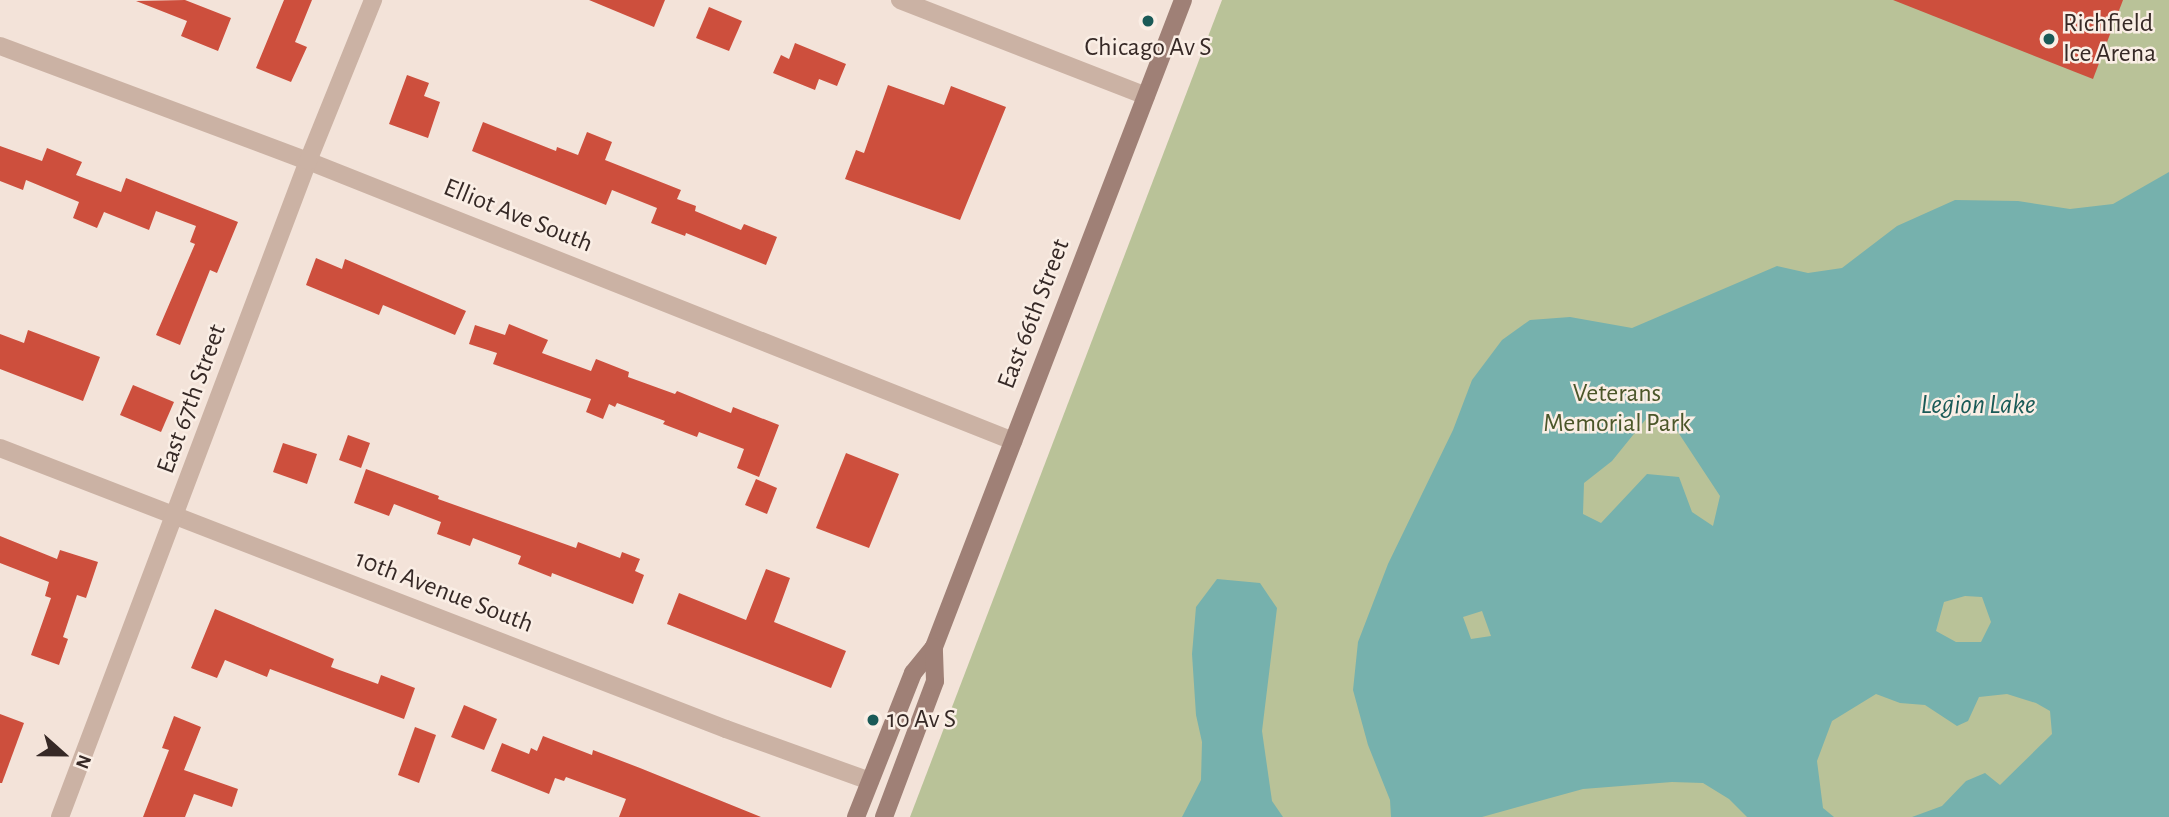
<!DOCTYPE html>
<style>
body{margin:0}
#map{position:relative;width:2169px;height:817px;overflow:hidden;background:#f3e3d9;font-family:"Alegreya Sans",sans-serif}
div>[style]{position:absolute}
.green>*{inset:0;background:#b9c298}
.water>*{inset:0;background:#76b1ad}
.building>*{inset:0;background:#cd4f3d}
.street>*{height:18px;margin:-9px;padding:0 9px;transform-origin:9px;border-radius:9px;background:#cbb2a4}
.secondary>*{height:18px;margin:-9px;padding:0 9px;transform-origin:9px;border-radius:9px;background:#9f8076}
.dots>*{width:19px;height:19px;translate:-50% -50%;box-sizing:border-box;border:4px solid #faeee5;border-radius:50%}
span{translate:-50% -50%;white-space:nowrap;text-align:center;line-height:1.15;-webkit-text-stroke:5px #faeee5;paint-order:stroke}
.poi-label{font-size:26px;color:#362926}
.left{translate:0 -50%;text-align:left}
.street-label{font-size:26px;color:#362926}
.park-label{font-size:26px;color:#4b5629}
.water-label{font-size:28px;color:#1a5a57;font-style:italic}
.north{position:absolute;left:28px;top:719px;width:70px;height:70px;-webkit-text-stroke:5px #faeee5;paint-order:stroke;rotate:111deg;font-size:19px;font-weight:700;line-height:28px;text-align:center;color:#362926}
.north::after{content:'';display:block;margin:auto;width:24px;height:32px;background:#362926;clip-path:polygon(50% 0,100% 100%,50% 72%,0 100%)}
</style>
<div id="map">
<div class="green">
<div style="clip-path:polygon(1222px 0,2169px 0,2169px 817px,910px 817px)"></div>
</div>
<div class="water">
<div style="clip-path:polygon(evenodd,2169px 172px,2169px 817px,1912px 817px,1942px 806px,1966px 781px,1985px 773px,2000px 785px,2052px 734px,2050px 711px,2036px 703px,2007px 694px,1979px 697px,1968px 721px,1957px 726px,1925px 705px,1900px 703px,1876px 694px,1832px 721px,1817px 761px,1823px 808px,1834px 817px,1747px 817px,1729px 799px,1703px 783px,1672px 782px,1583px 789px,1482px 817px,1391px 817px,1390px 800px,1368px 745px,1353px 690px,1358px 642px,1388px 564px,1453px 430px,1472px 380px,1502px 340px,1530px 320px,1570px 317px,1632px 328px,1777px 266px,1808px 273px,1842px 268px,1897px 226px,1955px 200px,2018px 201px,2070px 209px,2113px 204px,2169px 172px,1650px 414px,1670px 420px,1720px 496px,1713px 526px,1692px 512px,1679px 477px,1647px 474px,1601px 523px,1583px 514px,1584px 483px,1612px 461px,1650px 414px,2169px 172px,1965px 596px,1982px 597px,1991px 622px,1981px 642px,1956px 642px,1936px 631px,1944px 602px,1965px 596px,2169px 172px,1482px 611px,1491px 636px,1471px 639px,1463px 617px,1482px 611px)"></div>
<div style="clip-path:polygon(1217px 579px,1260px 583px,1277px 608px,1262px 731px,1272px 801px,1283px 817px,1182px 817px,1201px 780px,1202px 742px,1196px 715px,1192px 654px,1196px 607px)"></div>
</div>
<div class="building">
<div style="clip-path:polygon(185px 0,231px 18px,218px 51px,181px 36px,187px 21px,136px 1px)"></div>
<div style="clip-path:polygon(284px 0,312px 0,295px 42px,307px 47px,291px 82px,256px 68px)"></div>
<div style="clip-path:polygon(589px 0,665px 0,654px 27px)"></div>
<div style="clip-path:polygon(1893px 0,2123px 0,2093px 79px)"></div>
<div style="clip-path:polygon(709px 7px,742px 21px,729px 51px,696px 38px)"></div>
<div style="clip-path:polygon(795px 43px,846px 64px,837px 86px,819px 79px,815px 90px,773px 73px,781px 55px,789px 59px)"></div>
<div style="clip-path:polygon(407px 75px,429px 83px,424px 96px,440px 102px,428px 138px,389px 124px)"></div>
<div style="clip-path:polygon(888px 85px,944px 105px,951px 86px,1006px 107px,960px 220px,845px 179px,856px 150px,864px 153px)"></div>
<div style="clip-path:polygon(483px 122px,556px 151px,557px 147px,578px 155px,587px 132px,612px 142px,605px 160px,681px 190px,677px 199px,696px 206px,695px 211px,741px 230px,744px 224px,777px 237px,766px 265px,686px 233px,685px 236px,651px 223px,657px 208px,612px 190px,606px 205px,472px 151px)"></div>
<div style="clip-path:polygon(0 146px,42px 161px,47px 148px,82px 162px,76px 175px,121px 192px,126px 178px,238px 222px,217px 273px,210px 270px,180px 345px,156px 335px,195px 244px,190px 242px,196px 226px,156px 211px,149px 230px,104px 212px,97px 228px,73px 218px,79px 202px,26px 180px,23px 190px,0 181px)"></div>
<div style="clip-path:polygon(316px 258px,342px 269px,345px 259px,466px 311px,455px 335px,383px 305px,379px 315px,306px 285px)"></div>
<div style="clip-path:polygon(509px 324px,548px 340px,542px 353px,591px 371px,596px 359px,629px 372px,628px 377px,675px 394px,677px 391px,731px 413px,733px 407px,779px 425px,759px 477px,737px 468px,744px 449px,699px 432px,697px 437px,663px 424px,665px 421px,617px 403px,615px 407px,609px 404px,603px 419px,586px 412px,591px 399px,493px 364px,497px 353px,469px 344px,475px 325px,505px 335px)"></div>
<div style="clip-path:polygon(28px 330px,100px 357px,83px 401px,0 369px,0 334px,24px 343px)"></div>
<div style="clip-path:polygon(133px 385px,174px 402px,161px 432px,120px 415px)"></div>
<div style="clip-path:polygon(348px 435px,370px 443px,361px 468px,339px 460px)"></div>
<div style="clip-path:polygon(283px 443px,317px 454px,307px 484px,273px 472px)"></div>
<div style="clip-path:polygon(846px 453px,899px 474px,869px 548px,816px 528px)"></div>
<div style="clip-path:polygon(366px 469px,439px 496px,438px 499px,576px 548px,578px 542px,620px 558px,622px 552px,640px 559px,635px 571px,644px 575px,633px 604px,552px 573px,551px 577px,518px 564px,521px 556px,473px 538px,470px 546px,437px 534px,441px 522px,394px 504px,389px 516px,354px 503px)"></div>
<div style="clip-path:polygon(756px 479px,777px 488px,767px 514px,745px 505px)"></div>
<div style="clip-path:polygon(0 536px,57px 559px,60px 550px,98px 562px,86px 598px,77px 595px,63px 637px,68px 639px,59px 665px,31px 655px,51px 598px,45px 596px,49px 582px,0 563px)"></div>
<div style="clip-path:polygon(766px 569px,790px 578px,774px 622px,846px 651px,831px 688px,667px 624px,679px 593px,746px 620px)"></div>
<div style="clip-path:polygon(215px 609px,334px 659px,331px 667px,378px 684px,381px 675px,415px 688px,404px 719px,270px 669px,267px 677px,225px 660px,217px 678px,191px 668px)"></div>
<div style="clip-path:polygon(464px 705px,497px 719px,484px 750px,451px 737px)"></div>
<div style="clip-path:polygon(0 714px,24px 723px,2px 783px,0 783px)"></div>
<div style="clip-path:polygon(174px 716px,201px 727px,184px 770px,238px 789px,232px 807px,194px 794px,185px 817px,143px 817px,169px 750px,162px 748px)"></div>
<div style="clip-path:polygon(415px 727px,436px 735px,419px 783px,398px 775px)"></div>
<div style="clip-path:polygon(543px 736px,592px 755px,593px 750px,640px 768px,761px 817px,619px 817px,626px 799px,566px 777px,564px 781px,555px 778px,549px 794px,491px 771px,502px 743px,529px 754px,531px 748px,537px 751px)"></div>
</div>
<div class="street">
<div style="left:900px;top:0;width:264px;rotate:21.3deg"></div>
<div style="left:0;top:46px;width:329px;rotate:20.5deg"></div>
<div style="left:308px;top:161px;width:759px;rotate:21.66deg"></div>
<div style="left:0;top:448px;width:778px;rotate:21.16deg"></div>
<div style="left:726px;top:729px;width:153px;rotate:19.9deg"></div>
<div style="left:60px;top:817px;width:701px;rotate:-69.29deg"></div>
<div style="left:308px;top:161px;width:174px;rotate:-68deg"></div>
</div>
<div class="secondary">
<div style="left:856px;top:817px;width:155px;rotate:-68.4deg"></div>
<div style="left:913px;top:673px;width:33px;rotate:-51deg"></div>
<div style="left:934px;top:647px;width:693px;rotate:-68.95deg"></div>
<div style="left:884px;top:817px;width:145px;rotate:-69.4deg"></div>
<div style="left:935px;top:681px;width:34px;rotate:-92deg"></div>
</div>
<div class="dots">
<div style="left:1148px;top:21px;background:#1a5a57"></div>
<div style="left:2049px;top:39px;background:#1a5a57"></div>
<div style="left:873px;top:720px;background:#1a5a57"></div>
</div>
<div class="poi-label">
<span class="left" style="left:2063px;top:39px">Richfield<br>Ice Arena</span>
<span style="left:1148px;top:48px">Chicago Av S</span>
<span class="left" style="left:887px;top:720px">10 Av S</span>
</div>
<div class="street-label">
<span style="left:518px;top:216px;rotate:22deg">Elliot Ave South</span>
<span style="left:1034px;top:314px;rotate:-69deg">East 66th Street</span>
<span style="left:192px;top:399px;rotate:-70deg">East 67th Street</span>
<span style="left:444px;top:592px;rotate:21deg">10th Avenue South</span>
</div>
<div class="park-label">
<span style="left:1617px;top:409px">Veterans<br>Memorial Park</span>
</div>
<div class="water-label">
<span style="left:1978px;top:405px">Legion Lake</span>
</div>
<div class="north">N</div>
</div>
